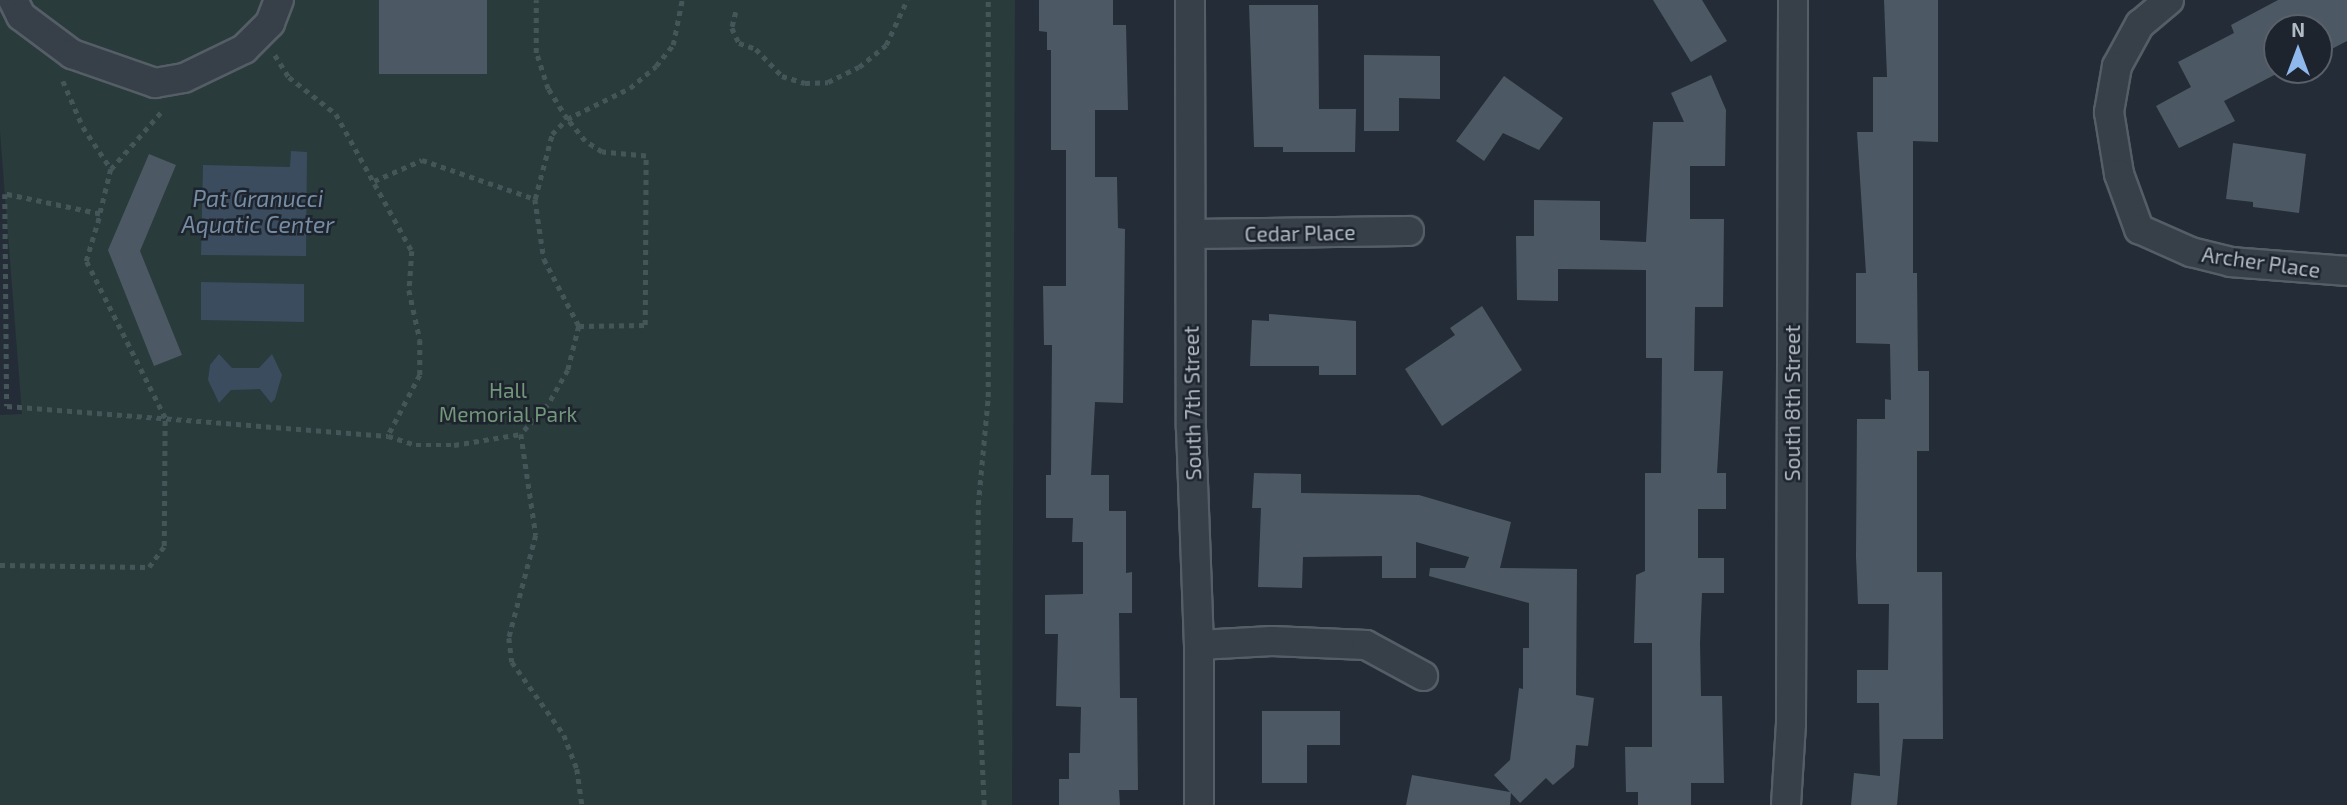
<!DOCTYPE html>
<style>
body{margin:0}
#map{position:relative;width:2347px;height:805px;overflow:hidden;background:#242d37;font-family:"Exo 2",sans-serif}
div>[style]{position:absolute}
.green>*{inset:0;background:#293b3a}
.water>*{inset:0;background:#3b4c5f}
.building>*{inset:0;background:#4c5863}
.path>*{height:4.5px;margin-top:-2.25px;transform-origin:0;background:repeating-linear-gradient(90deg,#455658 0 5px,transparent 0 10px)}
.roads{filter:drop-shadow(2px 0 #555d66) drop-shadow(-2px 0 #555d66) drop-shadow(0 2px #555d66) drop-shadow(0 -2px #555d66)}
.street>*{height:28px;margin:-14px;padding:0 14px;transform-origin:14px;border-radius:14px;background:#373f48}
span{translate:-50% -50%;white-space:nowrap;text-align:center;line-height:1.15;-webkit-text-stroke:5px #1d242d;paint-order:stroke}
.street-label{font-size:21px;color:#b2bac4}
.park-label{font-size:21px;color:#73977a}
.water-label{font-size:23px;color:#768ca4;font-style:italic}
.north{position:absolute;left:2263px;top:14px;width:70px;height:70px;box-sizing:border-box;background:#1d242d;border:2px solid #596069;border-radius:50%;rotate:0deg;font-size:19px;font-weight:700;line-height:28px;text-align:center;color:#b2bac4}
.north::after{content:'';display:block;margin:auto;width:24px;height:32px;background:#8fb8ec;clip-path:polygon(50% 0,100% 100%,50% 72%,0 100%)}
</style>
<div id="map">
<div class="green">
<div style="clip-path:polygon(0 0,1015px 0,1012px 805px,0 805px,0 415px,22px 414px,0 132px)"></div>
</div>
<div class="water">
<div style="clip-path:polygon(291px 151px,307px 152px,306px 256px,201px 255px,203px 165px,290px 167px)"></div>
<div style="clip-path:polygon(201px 282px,304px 284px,304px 322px,201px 320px)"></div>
<div style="clip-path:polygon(219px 354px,232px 368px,259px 368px,272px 354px,282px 375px,275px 399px,271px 403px,260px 389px,231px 390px,219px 403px,208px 380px,210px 365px)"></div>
</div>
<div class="building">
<div style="clip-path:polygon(379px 0,487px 0,487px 74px,379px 74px)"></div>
<div style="clip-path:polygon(1039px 0,1113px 0,1113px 25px,1126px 25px,1128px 110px,1095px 110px,1095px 177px,1117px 177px,1118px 228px,1125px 229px,1123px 403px,1095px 402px,1091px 475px,1109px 475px,1109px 511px,1126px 511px,1126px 573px,1132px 572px,1132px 613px,1119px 613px,1120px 698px,1137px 698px,1138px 790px,1119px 790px,1120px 805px,1059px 805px,1059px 779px,1069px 779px,1069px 753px,1080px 753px,1081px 707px,1056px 706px,1058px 634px,1045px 634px,1045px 595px,1083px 594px,1083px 542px,1072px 542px,1073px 518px,1046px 518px,1046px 475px,1051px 475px,1052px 345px,1044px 345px,1043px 286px,1066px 286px,1066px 150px,1051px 150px,1051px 50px,1047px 50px,1047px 32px,1039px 31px)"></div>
<div style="clip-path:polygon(1653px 0,1702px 0,1727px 41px,1691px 62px)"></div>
<div style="clip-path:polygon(1884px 0,1938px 0,1938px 142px,1913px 141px,1913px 273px,1917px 273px,1918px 371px,1929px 371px,1929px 451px,1917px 451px,1917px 572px,1942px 572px,1943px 739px,1903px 739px,1897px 805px,1851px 805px,1854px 773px,1880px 776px,1879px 703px,1857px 703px,1857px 670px,1888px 670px,1889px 604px,1858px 604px,1856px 557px,1857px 419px,1885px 419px,1885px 399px,1891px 400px,1890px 344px,1856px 343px,1856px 273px,1866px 273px,1857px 132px,1873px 132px,1873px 77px,1887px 77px)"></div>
<div style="clip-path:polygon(2278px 0,2347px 0,2347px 41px,2324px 53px,2319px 52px,2319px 28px,2277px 28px,2277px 70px,2284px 70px,2224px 101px,2235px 121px,2179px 148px,2156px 106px,2191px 87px,2178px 62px,2234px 33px,2231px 25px)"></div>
<div style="clip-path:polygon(1249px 5px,1318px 5px,1319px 109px,1356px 109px,1355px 152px,1283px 152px,1283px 147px,1254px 147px)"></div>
<div style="clip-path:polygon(1364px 55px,1440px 56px,1440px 99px,1399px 98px,1399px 131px,1364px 131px)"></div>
<div style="clip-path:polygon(1711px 75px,1726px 110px,1725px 166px,1690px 166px,1690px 219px,1724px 219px,1723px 307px,1695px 307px,1694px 371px,1723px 371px,1717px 473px,1726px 473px,1726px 509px,1698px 509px,1698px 558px,1724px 558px,1724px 593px,1702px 593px,1700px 643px,1701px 696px,1722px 696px,1724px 783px,1691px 783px,1691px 805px,1638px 805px,1638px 792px,1626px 792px,1625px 747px,1652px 747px,1652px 643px,1634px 643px,1636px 575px,1645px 571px,1645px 473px,1661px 473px,1662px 358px,1646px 358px,1646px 270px,1558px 269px,1558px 301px,1517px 300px,1516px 236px,1534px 236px,1534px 200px,1600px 201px,1600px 240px,1646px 242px,1653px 122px,1684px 122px,1671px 93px)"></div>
<div style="clip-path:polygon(1504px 76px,1563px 118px,1539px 150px,1503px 133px,1484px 161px,1456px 141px)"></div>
<div style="clip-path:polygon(2233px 143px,2306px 154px,2299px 213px,2253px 207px,2253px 202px,2226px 199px)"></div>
<div style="clip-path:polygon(149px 154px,176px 165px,140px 251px,182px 355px,154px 366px,108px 250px)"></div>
<div style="clip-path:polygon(1482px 306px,1522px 370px,1442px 426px,1405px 369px,1455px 335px,1450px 328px)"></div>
<div style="clip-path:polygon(1269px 314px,1356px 321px,1356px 375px,1319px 375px,1319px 366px,1250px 366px,1252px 320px,1269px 321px)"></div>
<div style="clip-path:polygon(1254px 473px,1301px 474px,1301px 493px,1419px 495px,1511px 522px,1500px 568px,1577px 569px,1576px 695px,1594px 698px,1588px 746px,1576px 745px,1574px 767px,1553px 785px,1546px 778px,1520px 803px,1511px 793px,1510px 805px,1406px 805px,1412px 775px,1510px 792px,1494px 775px,1510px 760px,1519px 688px,1523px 689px,1523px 648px,1529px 648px,1529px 603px,1429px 576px,1430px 568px,1465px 568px,1469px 557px,1416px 542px,1416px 578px,1382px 578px,1382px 556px,1303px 557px,1302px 588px,1258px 587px,1261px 508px,1252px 508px)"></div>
<div style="clip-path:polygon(1262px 711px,1340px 711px,1340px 745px,1307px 745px,1307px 783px,1262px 783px)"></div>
</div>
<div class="path">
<div style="left:736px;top:12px;width:16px;rotate:104deg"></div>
<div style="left:732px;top:28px;width:17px;rotate:65deg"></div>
<div style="left:739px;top:43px;width:18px;rotate:19deg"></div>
<div style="left:756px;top:49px;width:37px;rotate:46deg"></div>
<div style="left:782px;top:76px;width:24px;rotate:17deg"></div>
<div style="left:805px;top:83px;width:23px;rotate:-2deg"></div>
<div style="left:828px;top:82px;width:34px;rotate:-26deg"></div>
<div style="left:859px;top:67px;width:35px;rotate:-39deg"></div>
<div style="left:886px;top:45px;width:50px;rotate:-65deg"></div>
<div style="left:275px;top:55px;width:26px;rotate:58deg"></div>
<div style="left:289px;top:77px;width:60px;rotate:38.2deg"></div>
<div style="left:336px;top:114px;width:157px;rotate:61deg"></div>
<div style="left:412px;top:251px;width:39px;rotate:94deg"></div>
<div style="left:409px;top:290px;width:51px;rotate:77.6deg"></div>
<div style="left:420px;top:340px;width:35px;rotate:90deg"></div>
<div style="left:420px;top:375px;width:69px;rotate:117.7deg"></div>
<div style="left:63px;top:81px;width:50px;rotate:66.5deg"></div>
<div style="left:83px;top:127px;width:50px;rotate:56.3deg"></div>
<div style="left:111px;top:169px;width:46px;rotate:103.7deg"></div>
<div style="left:100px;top:214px;width:97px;rotate:-168.1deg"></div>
<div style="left:5px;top:194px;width:212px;rotate:89.5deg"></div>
<div style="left:7px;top:406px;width:382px;rotate:4.5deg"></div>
<div style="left:388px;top:436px;width:29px;rotate:18deg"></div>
<div style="left:416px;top:445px;width:38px"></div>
<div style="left:454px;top:445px;width:68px;rotate:-9.3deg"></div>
<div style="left:521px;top:434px;width:102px;rotate:81.6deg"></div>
<div style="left:536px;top:535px;width:106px;rotate:104.7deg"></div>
<div style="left:509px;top:638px;width:24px;rotate:83deg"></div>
<div style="left:512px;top:662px;width:90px;rotate:54.5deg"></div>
<div style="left:564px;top:735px;width:36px;rotate:69deg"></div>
<div style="left:577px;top:769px;width:36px;rotate:82deg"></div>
<div style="left:111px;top:169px;width:76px;rotate:-48.7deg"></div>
<div style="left:374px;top:181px;width:52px;rotate:-23.6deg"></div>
<div style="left:422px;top:160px;width:120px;rotate:19deg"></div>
<div style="left:535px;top:199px;width:61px;rotate:81.5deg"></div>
<div style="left:544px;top:259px;width:76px;rotate:62.4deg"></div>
<div style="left:579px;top:326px;width:45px;rotate:104deg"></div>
<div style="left:568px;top:370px;width:40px;rotate:119.7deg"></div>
<div style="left:548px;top:405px;width:40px;rotate:133deg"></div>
<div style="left:535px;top:199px;width:67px;rotate:-75.3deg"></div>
<div style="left:552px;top:134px;width:21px;rotate:-45deg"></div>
<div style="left:567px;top:119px;width:36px;rotate:-122deg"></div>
<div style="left:548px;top:89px;width:38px;rotate:-108deg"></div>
<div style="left:536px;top:53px;width:53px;rotate:-90deg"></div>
<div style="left:579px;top:326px;width:66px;rotate:-0.9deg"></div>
<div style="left:645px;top:325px;width:169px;rotate:-89.7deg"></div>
<div style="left:646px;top:156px;width:44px;rotate:-174.8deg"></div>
<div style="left:602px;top:152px;width:20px;rotate:-147deg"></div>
<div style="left:585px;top:141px;width:28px;rotate:-129deg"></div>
<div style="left:567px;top:119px;width:70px;rotate:-26.2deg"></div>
<div style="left:630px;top:88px;width:34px;rotate:-40deg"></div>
<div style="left:656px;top:66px;width:27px;rotate:-51deg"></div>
<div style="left:673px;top:45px;width:46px;rotate:-78.7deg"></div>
<div style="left:0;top:565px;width:149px;rotate:0.8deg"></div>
<div style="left:149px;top:567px;width:26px;rotate:-54deg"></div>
<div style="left:164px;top:546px;width:128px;rotate:-89.6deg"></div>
<div style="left:165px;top:418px;width:176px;rotate:-116.7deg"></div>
<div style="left:86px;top:261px;width:49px;rotate:-73.4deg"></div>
<div style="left:984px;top:805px;width:150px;rotate:-92.7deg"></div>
<div style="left:977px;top:655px;width:150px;rotate:-89.6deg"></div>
<div style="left:978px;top:505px;width:108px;rotate:-84.7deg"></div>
<div style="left:988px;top:397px;width:397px;rotate:-90deg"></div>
</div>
<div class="roads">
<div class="street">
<div style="left:13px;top:0;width:18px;rotate:63deg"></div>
<div style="left:21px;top:16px;width:64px;rotate:36.7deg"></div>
<div style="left:72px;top:54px;width:88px;rotate:19.3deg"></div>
<div style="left:155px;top:83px;width:29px;rotate:-10deg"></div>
<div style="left:184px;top:78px;width:67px;rotate:-25.8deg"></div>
<div style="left:244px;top:49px;width:37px;rotate:-45deg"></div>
<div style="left:270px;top:23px;width:25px;rotate:-69deg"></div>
<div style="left:1190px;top:0;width:428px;rotate:89.9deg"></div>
<div style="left:1191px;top:428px;width:217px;rotate:87.9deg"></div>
<div style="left:1199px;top:645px;width:160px;rotate:90deg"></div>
<div style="left:2169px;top:0;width:38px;rotate:140deg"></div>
<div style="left:2140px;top:24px;width:48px;rotate:118.7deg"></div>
<div style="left:2117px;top:66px;width:47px;rotate:99.9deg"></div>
<div style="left:2109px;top:112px;width:63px;rotate:80.8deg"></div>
<div style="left:2119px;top:174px;width:59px;rotate:70deg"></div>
<div style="left:2139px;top:229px;width:57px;rotate:23.9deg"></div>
<div style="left:2191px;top:252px;width:41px;rotate:14deg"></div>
<div style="left:2231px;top:262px;width:116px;rotate:4.4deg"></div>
<div style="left:1191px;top:234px;width:218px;rotate:-0.8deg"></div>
<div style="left:1199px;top:645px;width:73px;rotate:-3.1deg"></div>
<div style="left:1272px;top:641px;width:94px;rotate:2.4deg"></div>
<div style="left:1366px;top:645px;width:65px;rotate:28.5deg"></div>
<div style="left:1786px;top:805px;width:81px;rotate:-86.5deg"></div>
<div style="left:1791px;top:724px;width:724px;rotate:-89.84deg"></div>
</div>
</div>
<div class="street-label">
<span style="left:1300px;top:233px;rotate:-1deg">Cedar Place</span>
<span style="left:2261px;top:262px;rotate:8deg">Archer Place</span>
<span style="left:1192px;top:403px;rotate:-91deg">South 7th Street</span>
<span style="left:1792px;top:403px;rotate:-90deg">South 8th Street</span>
</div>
<div class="park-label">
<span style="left:508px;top:402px">Hall<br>Memorial Park</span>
</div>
<div class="water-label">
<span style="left:258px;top:211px">Pat Granucci<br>Aquatic Center</span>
</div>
<div class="north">N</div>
</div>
